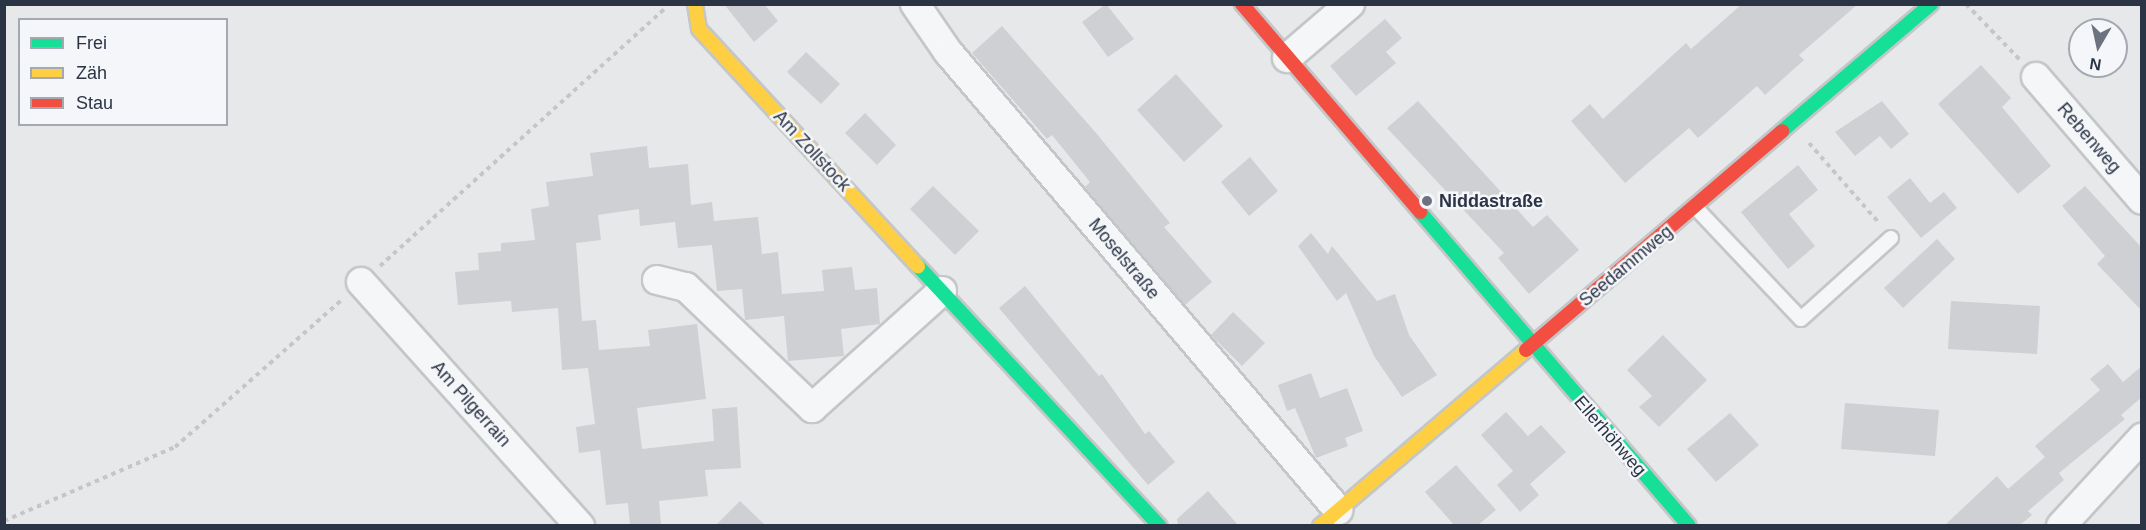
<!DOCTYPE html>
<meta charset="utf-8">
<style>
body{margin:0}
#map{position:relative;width:2146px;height:530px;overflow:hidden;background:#e6e8ea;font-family:Arial,sans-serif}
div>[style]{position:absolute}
.building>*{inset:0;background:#ced0d3}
.path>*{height:4px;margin-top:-2px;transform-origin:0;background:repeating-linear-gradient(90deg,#c5c6ca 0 4.5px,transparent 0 9px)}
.roads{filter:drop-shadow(2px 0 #c4c6c8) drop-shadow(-2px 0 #c4c6c8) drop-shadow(0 2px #c4c6c8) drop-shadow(0 -2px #c4c6c8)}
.lane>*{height:14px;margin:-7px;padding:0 7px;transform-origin:7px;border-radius:7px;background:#f5f6f7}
.street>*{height:28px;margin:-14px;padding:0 14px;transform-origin:14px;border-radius:14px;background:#f5f6f7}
.fast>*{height:14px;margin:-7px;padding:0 7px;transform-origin:7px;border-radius:7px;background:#16e098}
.slow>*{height:14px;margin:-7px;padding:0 7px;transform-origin:7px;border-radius:7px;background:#ffcf43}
.jam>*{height:14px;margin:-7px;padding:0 7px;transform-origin:7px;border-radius:7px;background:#f24e42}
.dots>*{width:16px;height:16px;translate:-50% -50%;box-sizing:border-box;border:3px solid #f4f6f9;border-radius:50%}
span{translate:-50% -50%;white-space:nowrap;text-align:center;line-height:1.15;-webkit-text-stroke:5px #f4f6f9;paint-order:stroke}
.street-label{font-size:18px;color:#2b3445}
.poi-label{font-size:18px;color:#2b3445;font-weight:700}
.left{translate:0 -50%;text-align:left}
.frame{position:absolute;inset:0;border:6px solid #2b3445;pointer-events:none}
.legend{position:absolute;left:18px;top:18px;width:210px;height:108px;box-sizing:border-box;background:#f4f6f9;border:2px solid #a4a8b1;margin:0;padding:8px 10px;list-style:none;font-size:18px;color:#2b3445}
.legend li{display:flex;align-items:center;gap:12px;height:30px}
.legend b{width:30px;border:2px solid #a4a8b1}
.north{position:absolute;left:2068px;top:18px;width:60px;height:60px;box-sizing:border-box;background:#f4f6f9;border:2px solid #a4a8b1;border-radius:50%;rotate:189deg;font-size:16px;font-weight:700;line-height:24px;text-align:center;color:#2b3445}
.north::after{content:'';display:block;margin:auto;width:21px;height:27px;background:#6c737f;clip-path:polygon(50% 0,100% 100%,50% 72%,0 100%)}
</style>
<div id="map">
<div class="building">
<div style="clip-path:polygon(724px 4px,764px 4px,778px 21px,754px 42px)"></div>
<div style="clip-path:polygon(1106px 4px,1134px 39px,1108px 57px,1082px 22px)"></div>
<div style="clip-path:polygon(1742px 4px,1858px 4px,1799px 55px,1804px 60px,1765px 95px,1757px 86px,1698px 138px,1689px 128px,1625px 183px,1571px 121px,1590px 104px,1603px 119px,1686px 43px,1691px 49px)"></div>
<div style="clip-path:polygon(1385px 19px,1402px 38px,1386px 52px,1396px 63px,1356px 96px,1330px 66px)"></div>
<div style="clip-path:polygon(1002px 26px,1096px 133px,1170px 223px,1164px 227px,1212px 282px,1185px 305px,1085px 187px,1090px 182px,1052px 135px,1047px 139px,972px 53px)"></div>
<div style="clip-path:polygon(806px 52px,840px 84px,821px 104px,787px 72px)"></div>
<div style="clip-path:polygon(1981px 65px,2011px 98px,2002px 107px,2051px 166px,2018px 194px,1938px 104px)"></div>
<div style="clip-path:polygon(1176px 74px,1223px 126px,1184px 162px,1137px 110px)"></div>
<div style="clip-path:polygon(1418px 101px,1533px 227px,1547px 215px,1579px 250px,1529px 294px,1498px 258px,1504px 253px,1387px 128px)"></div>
<div style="clip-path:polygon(1882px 101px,1909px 134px,1891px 149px,1880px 136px,1855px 156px,1835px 132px)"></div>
<div style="clip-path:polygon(865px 113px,896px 145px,877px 165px,845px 133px)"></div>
<div style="clip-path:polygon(647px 146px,649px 168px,688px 164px,691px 205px,712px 202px,714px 221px,758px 217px,762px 254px,778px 252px,782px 294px,824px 291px,822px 270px,852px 267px,855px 290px,877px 288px,880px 324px,841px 329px,844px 356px,788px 361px,784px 316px,745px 320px,742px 289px,717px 291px,712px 245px,678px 248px,675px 222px,640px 226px,639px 209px,598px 215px,601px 240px,576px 243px,582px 321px,596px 320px,599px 350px,650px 346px,648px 330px,697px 324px,706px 399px,637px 408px,642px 449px,714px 441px,712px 409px,737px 407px,741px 468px,705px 470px,708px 496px,659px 501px,661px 525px,630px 525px,628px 503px,606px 505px,600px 450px,579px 453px,576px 427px,595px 424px,588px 368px,562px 370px,558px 308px,512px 312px,511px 301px,458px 305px,455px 272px,479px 270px,478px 253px,501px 251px,501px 243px,535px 240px,531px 209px,549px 206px,546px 182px,593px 176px,590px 153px)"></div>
<div style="clip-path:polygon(1250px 157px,1278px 191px,1249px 216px,1221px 182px)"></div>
<div style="clip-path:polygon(1798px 165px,1818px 190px,1789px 214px,1815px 246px,1788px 269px,1741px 212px)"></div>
<div style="clip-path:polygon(1910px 178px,1930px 203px,1944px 192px,1957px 208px,1921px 238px,1887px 197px)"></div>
<div style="clip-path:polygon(933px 186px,979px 231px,955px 255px,910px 209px)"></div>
<div style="clip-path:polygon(2085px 186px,2142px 248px,2142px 311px,2097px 264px,2105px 256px,2062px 206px)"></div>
<div style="clip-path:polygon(1311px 233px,1328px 254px,1332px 246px,1377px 301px,1395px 294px,1409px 335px,1437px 375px,1402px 397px,1374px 356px,1346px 293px,1337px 301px,1298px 246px)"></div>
<div style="clip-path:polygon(1937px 239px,1955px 259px,1903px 308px,1884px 288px)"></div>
<div style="clip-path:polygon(1025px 286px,1099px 376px,1102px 374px,1145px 434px,1149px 431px,1175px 462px,1148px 485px,999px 308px)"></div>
<div style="clip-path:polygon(1951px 301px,2040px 306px,2037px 354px,1948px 349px)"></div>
<div style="clip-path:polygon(1233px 312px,1265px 343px,1242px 366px,1211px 335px)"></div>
<div style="clip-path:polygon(1663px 335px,1707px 380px,1659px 427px,1639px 407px,1652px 396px,1627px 370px)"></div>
<div style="clip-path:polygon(2108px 364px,2123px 382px,2142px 366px,2142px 397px,2121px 415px,2125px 419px,2059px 473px,2064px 480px,2028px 511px,2032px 515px,2020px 525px,1945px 525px,1997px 476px,2008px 489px,2045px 457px,2035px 446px,2100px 390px,2090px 379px)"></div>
<div style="clip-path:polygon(1311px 373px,1320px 398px,1347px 388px,1363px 431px,1345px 438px,1348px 446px,1316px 458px,1295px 408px,1287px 411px,1278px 385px)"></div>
<div style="clip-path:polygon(1845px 403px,1939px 410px,1935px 456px,1841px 449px)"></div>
<div style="clip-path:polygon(1506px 412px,1528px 436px,1541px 425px,1566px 452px,1530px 484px,1539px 495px,1520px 512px,1497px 485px,1513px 471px,1481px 435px)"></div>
<div style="clip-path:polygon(1730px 413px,1759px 445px,1716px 482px,1687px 449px)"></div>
<div style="clip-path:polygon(1456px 465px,1496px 510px,1478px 525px,1454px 525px,1425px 492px)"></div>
<div style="clip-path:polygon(1208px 491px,1238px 525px,1178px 525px,1177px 519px)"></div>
<div style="clip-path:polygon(740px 501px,765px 525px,716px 525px)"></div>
</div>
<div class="path">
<div style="left:1966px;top:4px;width:78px;rotate:46deg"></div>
<div style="left:1809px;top:143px;width:106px;rotate:48.8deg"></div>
<div style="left:380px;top:266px;width:385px;rotate:-42.1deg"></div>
<div style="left:4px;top:521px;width:186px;rotate:-23.4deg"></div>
<div style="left:175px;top:447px;width:224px;rotate:-41.4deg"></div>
</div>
<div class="roads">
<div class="lane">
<div style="left:1695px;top:207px;width:154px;rotate:46.6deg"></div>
<div style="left:1801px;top:319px;width:121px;rotate:-42deg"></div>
</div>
<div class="street">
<div style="left:915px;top:4px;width:58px;rotate:55.5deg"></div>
<div style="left:948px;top:52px;width:602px;rotate:49.58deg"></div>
<div style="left:1287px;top:58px;width:83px;rotate:-40.6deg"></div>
<div style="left:2036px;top:77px;width:162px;rotate:49.2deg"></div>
<div style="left:657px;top:280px;width:30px;rotate:14deg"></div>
<div style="left:686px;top:287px;width:175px;rotate:43.8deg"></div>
<div style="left:812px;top:408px;width:175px;rotate:-42deg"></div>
<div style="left:361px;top:282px;width:328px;rotate:48.1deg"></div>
<div style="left:2061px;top:526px;width:120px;rotate:-47.4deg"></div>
</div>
<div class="fast">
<div style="left:1782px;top:131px;width:196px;rotate:-40.4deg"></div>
<div style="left:1420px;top:212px;width:413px;rotate:49.4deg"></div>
<div style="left:918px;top:266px;width:355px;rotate:47.1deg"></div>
</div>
<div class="slow">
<div style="left:695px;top:4px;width:25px;rotate:81deg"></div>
<div style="left:699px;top:29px;width:323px;rotate:47.3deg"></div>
<div style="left:1320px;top:526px;width:271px;rotate:-40.5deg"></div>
</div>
<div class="jam">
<div style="left:1242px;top:4px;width:274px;rotate:49.4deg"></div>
<div style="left:1526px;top:350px;width:337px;rotate:-40.5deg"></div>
</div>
</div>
<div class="dots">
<div style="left:1427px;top:201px;background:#6c737f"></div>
</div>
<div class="street-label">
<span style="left:2089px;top:138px;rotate:49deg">Rebenweg</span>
<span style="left:812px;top:151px;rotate:47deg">Am Zollstock</span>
<span style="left:1124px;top:259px;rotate:50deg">Moselstraße</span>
<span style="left:1626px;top:266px;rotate:-40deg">Seedammweg</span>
<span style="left:471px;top:404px;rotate:48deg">Am Pilgerrain</span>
<span style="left:1610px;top:436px;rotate:49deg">Ellerhöhweg</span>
</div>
<div class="poi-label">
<span class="left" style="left:1439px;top:201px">Niddastraße</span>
</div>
<div class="frame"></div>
<ul class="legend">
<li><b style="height:8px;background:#16e098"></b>Frei</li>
<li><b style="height:8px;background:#ffcf43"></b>Zäh</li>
<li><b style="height:8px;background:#f24e42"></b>Stau</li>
</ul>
<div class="north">N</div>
</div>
